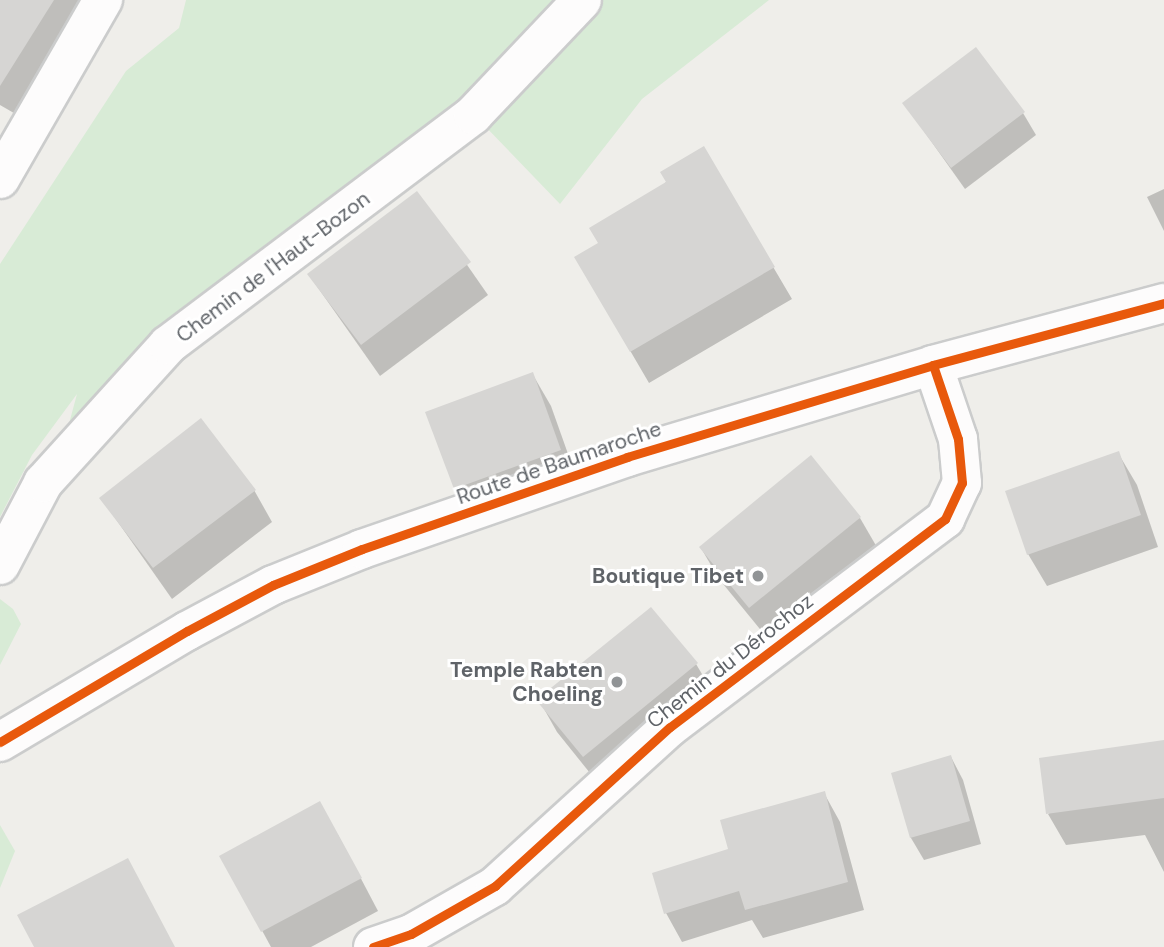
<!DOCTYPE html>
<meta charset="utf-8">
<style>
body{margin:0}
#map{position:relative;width:1164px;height:947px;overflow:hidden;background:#efeeea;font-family:"DM Sans",sans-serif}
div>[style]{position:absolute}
.green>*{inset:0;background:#d8ebd6}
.shadow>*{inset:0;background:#0003}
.building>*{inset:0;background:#d6d5d3}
.roads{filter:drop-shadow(2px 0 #cbcccc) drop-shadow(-2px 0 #cbcccc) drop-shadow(0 2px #cbcccc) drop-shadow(0 -2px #cbcccc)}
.minor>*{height:38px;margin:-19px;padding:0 19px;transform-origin:19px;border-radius:19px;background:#fdfcfc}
.cycleway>*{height:9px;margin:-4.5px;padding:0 4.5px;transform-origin:4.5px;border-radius:4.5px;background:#e8590c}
.dots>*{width:19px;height:19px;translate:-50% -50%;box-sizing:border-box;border:4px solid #fff;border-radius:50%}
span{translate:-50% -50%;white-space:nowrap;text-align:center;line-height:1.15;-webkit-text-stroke:6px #fff;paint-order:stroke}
.street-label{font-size:21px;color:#5f6368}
.poi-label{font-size:21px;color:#5f6368;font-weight:700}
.right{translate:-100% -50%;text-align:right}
</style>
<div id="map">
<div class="green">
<div style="clip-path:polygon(186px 0,769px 0,642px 99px,560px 204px,481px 122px,176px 357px,52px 487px,77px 394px,32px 455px,0 517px,0 264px,126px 71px,179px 28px)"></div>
<div style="clip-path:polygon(0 599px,13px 609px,21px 624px,0 665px)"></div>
<div style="clip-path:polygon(0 825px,15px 851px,0 888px)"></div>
</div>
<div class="shadow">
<div style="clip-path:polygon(0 0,100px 0,26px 120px,0 105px)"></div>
<div style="clip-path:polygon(904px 103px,1023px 113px,1036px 135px,965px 189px)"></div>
<div style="clip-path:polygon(703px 148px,792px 299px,649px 383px,576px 258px,600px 243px)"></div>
<div style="clip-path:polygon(1164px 189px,1164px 231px,1147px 197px)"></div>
<div style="clip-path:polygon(417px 193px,488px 295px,380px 376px,309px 275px)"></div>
<div style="clip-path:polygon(533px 375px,551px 406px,578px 482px,474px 520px,456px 489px,428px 413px)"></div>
<div style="clip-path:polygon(1118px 453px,1137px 485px,1158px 547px,1047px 586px,1028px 554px)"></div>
<div style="clip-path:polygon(254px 490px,272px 522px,172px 599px,101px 498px)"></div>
<div style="clip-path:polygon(860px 518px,878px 549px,768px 639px,719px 579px,701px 548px)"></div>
<div style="clip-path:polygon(696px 664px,715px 696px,602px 788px,557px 732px,539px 700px)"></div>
<div style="clip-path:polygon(1164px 742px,1164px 872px,1145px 835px,1066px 845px,1048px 814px)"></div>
<div style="clip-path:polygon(951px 757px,963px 780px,981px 844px,924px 860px,911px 838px,894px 774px)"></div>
<div style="clip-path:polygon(824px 793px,840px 822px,864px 910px,763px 938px,752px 920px,682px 942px,666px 913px,730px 851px)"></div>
<div style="clip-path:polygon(338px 835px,378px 911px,311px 947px,271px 947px,222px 857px)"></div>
</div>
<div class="building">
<div style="clip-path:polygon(0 0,54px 0,0 86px)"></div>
<div style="clip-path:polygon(976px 47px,1025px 112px,951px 168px,902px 103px)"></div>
<div style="clip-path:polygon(704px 146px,775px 267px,630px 352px,574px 257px,598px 243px,589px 228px,666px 182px,660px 172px)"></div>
<div style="clip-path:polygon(417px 191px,471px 262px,361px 345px,307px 274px)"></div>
<div style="clip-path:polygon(533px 372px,561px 450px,454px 489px,425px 412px)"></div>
<div style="clip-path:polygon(201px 418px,256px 490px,153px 568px,99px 498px)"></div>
<div style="clip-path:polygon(1119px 451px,1141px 515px,1027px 555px,1005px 491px)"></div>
<div style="clip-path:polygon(811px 455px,861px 517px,749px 608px,699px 547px)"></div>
<div style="clip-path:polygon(651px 607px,698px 663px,583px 757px,536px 700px)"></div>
<div style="clip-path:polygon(1164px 740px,1164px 798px,1046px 814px,1039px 758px)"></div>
<div style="clip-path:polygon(951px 755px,970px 821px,910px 838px,891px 773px)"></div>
<div style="clip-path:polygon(825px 791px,848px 882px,745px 910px,739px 891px,664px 914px,652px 873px,728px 849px,720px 820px)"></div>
<div style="clip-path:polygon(320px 801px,362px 878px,261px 932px,219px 856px)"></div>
<div style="clip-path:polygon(128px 858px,175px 947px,34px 947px,17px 915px)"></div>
</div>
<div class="roads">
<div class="minor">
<div style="left:0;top:179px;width:207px;rotate:-60.1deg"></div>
<div style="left:0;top:565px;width:93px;rotate:-62.3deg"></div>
<div style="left:43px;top:483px;width:186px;rotate:-47.8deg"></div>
<div style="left:168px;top:345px;width:382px;rotate:-37deg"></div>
<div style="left:473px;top:115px;width:158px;rotate:-46.5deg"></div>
<div style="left:0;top:742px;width:217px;rotate:-30.7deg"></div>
<div style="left:187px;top:631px;width:98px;rotate:-28.1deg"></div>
<div style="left:273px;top:585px;width:96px;rotate:-22deg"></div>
<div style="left:362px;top:549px;width:281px;rotate:-19.1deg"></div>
<div style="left:627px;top:457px;width:320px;rotate:-16.7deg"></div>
<div style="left:933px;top:365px;width:239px;rotate:-15deg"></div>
<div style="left:373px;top:947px;width:40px;rotate:-18.9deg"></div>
<div style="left:411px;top:934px;width:97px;rotate:-29.7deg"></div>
<div style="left:495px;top:886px;width:236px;rotate:-42.3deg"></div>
<div style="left:670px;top:727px;width:345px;rotate:-37.1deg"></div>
<div style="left:945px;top:519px;width:40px;rotate:-65deg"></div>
<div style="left:962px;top:483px;width:44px;rotate:-95.2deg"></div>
<div style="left:958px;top:439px;width:78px;rotate:-108.7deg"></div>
</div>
</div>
<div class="cycleway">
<div style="left:0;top:742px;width:217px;rotate:-30.7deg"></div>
<div style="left:187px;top:631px;width:98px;rotate:-28.1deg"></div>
<div style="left:273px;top:585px;width:96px;rotate:-22deg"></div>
<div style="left:362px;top:549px;width:281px;rotate:-19.1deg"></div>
<div style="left:627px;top:457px;width:320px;rotate:-16.7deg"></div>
<div style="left:933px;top:365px;width:239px;rotate:-15deg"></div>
<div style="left:373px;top:947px;width:40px;rotate:-18.9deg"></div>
<div style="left:411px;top:934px;width:97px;rotate:-29.7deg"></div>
<div style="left:495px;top:886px;width:236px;rotate:-42.3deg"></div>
<div style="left:670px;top:727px;width:345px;rotate:-37.1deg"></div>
<div style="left:945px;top:519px;width:40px;rotate:-65deg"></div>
<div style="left:962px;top:483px;width:44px;rotate:-95.2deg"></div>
<div style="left:958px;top:439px;width:78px;rotate:-108.7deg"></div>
</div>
<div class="dots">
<div style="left:758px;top:576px;background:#919496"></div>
<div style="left:617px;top:682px;background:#919496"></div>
</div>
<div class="street-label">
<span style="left:273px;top:267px;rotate:-37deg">Chemin de l'Haut-Bozon</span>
<span style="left:559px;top:463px;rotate:-19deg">Route de Baumaroche</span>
<span style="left:730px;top:661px;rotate:-38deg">Chemin du Dérochoz</span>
</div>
<div class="poi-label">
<span class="right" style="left:744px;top:576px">Boutique Tibet</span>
<span class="right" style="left:603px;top:682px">Temple Rabten<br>Choeling</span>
</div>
</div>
